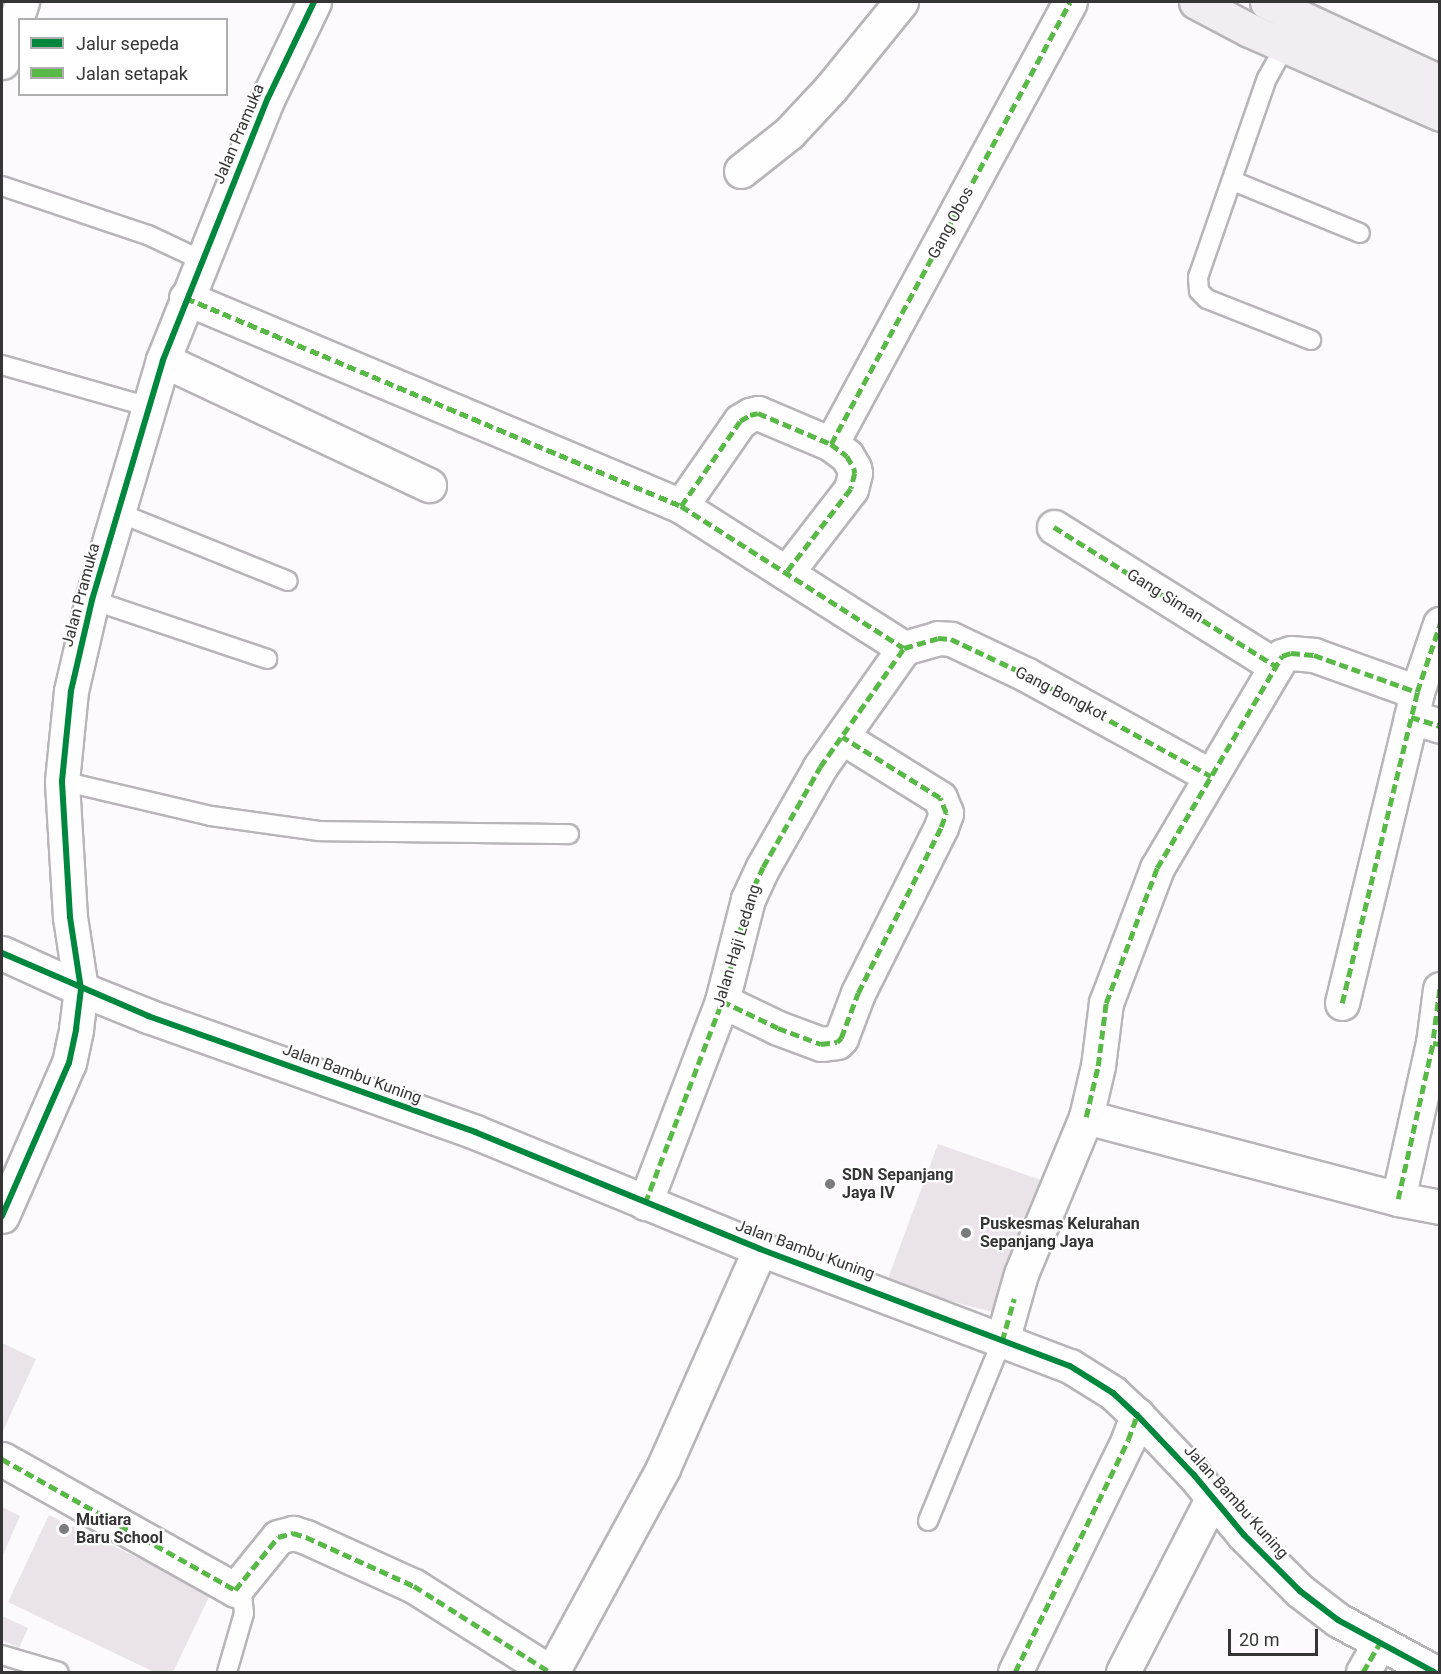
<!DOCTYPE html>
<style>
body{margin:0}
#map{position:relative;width:1441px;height:1674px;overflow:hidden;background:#fcfafd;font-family:Roboto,sans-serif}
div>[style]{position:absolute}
.building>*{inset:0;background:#eae3ea}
.roads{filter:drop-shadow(2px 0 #b7b5b8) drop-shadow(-2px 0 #b7b5b8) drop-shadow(0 2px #b7b5b8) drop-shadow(0 -2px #b7b5b8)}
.service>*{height:18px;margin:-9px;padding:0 9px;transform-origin:9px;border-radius:9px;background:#fffeff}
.minor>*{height:33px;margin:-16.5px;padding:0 16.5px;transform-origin:16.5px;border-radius:16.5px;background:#fffeff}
.tertiary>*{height:33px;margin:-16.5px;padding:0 16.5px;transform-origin:16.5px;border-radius:16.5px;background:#fffeff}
.primary>*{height:33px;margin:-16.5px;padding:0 16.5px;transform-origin:16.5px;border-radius:16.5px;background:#f1edf2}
.quiet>*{height:4.5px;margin-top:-2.25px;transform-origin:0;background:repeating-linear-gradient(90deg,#58b947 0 9px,transparent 0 13.5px)}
.cycleway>*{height:6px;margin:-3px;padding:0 3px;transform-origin:3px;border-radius:3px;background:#00873e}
.dots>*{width:16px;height:16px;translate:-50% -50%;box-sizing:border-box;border:3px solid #fff;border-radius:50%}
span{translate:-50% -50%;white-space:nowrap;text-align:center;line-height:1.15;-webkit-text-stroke:4.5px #fff;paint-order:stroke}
.street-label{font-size:16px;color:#363536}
.poi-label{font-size:16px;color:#363536;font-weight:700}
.left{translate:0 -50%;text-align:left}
.frame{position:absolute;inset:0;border:3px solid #363536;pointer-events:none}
.legend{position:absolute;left:18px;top:18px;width:210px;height:78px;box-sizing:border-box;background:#fff;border:2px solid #afaeaf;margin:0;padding:8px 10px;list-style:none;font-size:18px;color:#363536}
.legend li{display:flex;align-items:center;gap:12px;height:30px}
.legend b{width:30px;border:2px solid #afaeaf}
.scale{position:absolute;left:1228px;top:1629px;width:90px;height:27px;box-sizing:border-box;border:3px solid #363536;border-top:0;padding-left:8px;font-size:18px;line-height:21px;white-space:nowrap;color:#363536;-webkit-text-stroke:4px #fff;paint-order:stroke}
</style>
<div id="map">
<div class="building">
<div style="clip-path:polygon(938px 1144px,1047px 1182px,996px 1313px,886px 1284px)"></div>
<div style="clip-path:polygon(2px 1343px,36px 1359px,2px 1433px)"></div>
<div style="clip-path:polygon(2px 1507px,20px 1516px,2px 1557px)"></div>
<div style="clip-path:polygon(49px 1515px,211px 1593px,173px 1672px,154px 1672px,8px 1602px)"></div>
<div style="clip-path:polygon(2px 1616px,28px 1628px,19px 1648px,2px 1640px)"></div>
</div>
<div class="roads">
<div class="service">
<div style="left:1285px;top:46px;width:37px;rotate:119deg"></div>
<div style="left:1267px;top:78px;width:211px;rotate:109.1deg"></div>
<div style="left:1198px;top:277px;width:14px;rotate:86deg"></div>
<div style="left:1199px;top:291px;width:11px;rotate:45deg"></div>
<div style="left:1207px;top:299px;width:112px;rotate:21.5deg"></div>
<div style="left:1233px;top:181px;width:137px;rotate:22.3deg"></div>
<div style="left:2px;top:186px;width:154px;rotate:18.6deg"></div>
<div style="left:148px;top:235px;width:59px;rotate:25.3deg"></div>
<div style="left:2px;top:365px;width:153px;rotate:15.9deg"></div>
<div style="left:117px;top:512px;width:184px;rotate:22deg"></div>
<div style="left:92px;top:600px;width:185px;rotate:18.6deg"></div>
<div style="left:62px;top:781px;width:153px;rotate:13.2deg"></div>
<div style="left:211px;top:816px;width:109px;rotate:7.9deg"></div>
<div style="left:319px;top:831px;width:250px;rotate:0.7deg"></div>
<div style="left:928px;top:1521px;width:195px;rotate:-67.7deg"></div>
<div style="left:2px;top:1655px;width:59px;rotate:16.6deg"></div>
<div style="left:227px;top:1672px;width:61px;rotate:-73.9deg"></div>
<div style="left:244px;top:1613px;width:19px;rotate:-96deg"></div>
<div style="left:242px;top:1594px;width:8px;rotate:-150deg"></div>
</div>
<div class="minor">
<div style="left:2px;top:62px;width:63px;rotate:-71.6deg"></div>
<div style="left:741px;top:171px;width:61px;rotate:-38.4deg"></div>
<div style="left:789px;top:133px;width:62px;rotate:-47deg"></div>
<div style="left:831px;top:88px;width:111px;rotate:-50.9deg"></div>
<div style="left:186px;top:298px;width:537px;rotate:22.79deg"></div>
<div style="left:681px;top:506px;width:264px;rotate:32.5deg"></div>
<div style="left:163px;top:360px;width:294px;rotate:25.2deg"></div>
<div style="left:831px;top:444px;width:502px;rotate:-61.6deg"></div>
<div style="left:681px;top:506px;width:103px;rotate:-55.2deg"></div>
<div style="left:740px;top:421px;width:12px;rotate:-31deg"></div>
<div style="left:750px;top:415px;width:8px;rotate:-14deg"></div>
<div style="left:758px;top:413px;width:79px;rotate:23deg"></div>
<div style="left:831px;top:444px;width:20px;rotate:37deg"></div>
<div style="left:847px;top:456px;width:14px;rotate:60deg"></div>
<div style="left:854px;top:468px;width:5px;rotate:79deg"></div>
<div style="left:855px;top:473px;width:16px;rotate:104deg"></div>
<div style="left:851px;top:489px;width:106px;rotate:127.7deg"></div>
<div style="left:1054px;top:527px;width:262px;rotate:32.1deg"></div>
<div style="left:904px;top:648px;width:35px;rotate:-16deg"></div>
<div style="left:938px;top:638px;width:13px;rotate:4deg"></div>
<div style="left:951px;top:639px;width:84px;rotate:25.3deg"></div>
<div style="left:1027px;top:675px;width:210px;rotate:28.8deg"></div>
<div style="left:1411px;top:717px;width:30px;rotate:17deg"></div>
<div style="left:2px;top:953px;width:87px;rotate:24.5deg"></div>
<div style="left:1440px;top:989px;width:54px;rotate:97.4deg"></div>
<div style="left:1433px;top:1043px;width:7px;rotate:8deg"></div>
<div style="left:722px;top:1001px;width:62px;rotate:25.7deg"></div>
<div style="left:778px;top:1028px;width:46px;rotate:20.4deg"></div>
<div style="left:821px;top:1044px;width:16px;rotate:-7deg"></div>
<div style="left:837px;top:1042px;width:6px;rotate:-45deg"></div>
<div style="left:841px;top:1038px;width:48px;rotate:-69.3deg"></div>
<div style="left:858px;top:993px;width:186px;rotate:-63.4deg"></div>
<div style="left:941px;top:827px;width:15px;rotate:-70deg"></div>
<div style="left:946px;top:813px;width:16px;rotate:-112deg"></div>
<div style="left:940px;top:798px;width:115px;rotate:-148.1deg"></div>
<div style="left:1342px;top:1003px;width:320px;rotate:-76.4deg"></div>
<div style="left:1417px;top:692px;width:72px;rotate:-71.3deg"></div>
<div style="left:1086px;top:1117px;width:323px;rotate:14.7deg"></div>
<div style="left:1398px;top:1199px;width:43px;rotate:10.8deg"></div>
<div style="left:1398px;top:1199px;width:160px;rotate:-77.4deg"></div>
<div style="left:645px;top:1203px;width:216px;rotate:-69.1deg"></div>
<div style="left:722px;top:1001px;width:105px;rotate:-75.7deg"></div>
<div style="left:748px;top:899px;width:35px;rotate:-65deg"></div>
<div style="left:763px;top:867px;width:115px;rotate:-60.3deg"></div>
<div style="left:820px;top:767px;width:146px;rotate:-54.8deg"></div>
<div style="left:1002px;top:1341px;width:70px;rotate:-74.2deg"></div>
<div style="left:1021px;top:1274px;width:170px;rotate:-67.5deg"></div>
<div style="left:1086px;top:1117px;width:52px;rotate:-76.8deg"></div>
<div style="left:1098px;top:1066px;width:64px;rotate:-82.8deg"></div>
<div style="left:1106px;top:1003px;width:144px;rotate:-69.3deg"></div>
<div style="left:1157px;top:868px;width:246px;rotate:-59.5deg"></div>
<div style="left:1282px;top:656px;width:9px;rotate:-18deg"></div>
<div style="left:1291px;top:653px;width:23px;rotate:5deg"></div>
<div style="left:1314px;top:655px;width:109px;rotate:19.8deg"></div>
<div style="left:2px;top:1459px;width:267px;rotate:29.3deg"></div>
<div style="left:235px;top:1590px;width:68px;rotate:-50.9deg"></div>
<div style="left:278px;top:1537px;width:16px;rotate:-15deg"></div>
<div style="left:293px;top:1533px;width:14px;rotate:17deg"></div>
<div style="left:306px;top:1537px;width:119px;rotate:24.4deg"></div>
<div style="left:414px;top:1586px;width:161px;rotate:32.3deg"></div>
<div style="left:552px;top:1672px;width:232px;rotate:-61.4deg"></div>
<div style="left:663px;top:1468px;width:240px;rotate:-66.1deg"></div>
<div style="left:1015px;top:1672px;width:258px;rotate:-64deg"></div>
<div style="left:1128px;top:1440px;width:27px;rotate:-70deg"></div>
<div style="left:1123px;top:1672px;width:197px;rotate:-62.8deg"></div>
<div style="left:1363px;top:1672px;width:34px;rotate:-60deg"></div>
</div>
<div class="tertiary">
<div style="left:81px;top:989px;width:72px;rotate:21.9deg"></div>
<div style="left:148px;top:1016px;width:347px;rotate:19.5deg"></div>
<div style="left:475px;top:1132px;width:308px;rotate:22.3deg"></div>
<div style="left:760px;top:1249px;width:331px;rotate:20.7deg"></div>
<div style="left:1070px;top:1366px;width:51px;rotate:32.1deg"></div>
<div style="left:1113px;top:1393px;width:33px;rotate:43deg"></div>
<div style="left:1137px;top:1415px;width:83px;rotate:46.5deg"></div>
<div style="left:1194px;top:1475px;width:78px;rotate:50.2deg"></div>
<div style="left:1244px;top:1535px;width:79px;rotate:45deg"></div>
<div style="left:1300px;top:1591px;width:48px;rotate:37.3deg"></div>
<div style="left:1338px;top:1620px;width:109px;rotate:28.4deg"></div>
<div style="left:2px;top:1216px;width:167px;rotate:-66.4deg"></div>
<div style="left:69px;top:1063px;width:35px;rotate:-78deg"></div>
<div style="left:76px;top:1029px;width:40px;rotate:-82.9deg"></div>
<div style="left:81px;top:989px;width:73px;rotate:-98.7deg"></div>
<div style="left:70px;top:917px;width:136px;rotate:-93.4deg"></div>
<div style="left:62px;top:781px;width:90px;rotate:-84.3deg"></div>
<div style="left:71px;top:691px;width:93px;rotate:-77deg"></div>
<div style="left:92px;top:600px;width:250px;rotate:-73.5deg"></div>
<div style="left:163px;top:360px;width:282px;rotate:-68.2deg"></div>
<div style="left:268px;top:98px;width:106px;rotate:-64.4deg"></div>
</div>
<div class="primary">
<div style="left:1196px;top:2px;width:60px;rotate:27.8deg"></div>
<div style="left:1249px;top:30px;width:209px;rotate:23.7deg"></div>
<div style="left:1267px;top:2px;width:191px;rotate:24.8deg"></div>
</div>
</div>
<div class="quiet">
<div style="left:186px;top:298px;width:537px;rotate:22.79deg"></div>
<div style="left:681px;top:506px;width:264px;rotate:32.5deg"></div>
<div style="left:831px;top:444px;width:502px;rotate:-61.6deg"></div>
<div style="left:681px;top:506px;width:103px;rotate:-55.2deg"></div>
<div style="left:740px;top:421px;width:12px;rotate:-31deg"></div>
<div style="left:750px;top:415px;width:8px;rotate:-14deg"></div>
<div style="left:758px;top:413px;width:79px;rotate:23deg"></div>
<div style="left:831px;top:444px;width:20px;rotate:37deg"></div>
<div style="left:847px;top:456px;width:14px;rotate:60deg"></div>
<div style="left:854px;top:468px;width:5px;rotate:79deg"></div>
<div style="left:855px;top:473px;width:16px;rotate:104deg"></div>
<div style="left:851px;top:489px;width:106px;rotate:127.7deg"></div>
<div style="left:1054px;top:527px;width:262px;rotate:32.1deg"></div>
<div style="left:904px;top:648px;width:35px;rotate:-16deg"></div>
<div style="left:938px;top:638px;width:13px;rotate:4deg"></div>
<div style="left:951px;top:639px;width:84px;rotate:25.3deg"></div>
<div style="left:1027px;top:675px;width:210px;rotate:28.8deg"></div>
<div style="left:1411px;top:717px;width:30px;rotate:17deg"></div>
<div style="left:1440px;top:989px;width:54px;rotate:97.4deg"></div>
<div style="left:1433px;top:1043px;width:7px;rotate:8deg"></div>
<div style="left:722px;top:1001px;width:62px;rotate:25.7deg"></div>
<div style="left:778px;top:1028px;width:46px;rotate:20.4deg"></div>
<div style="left:821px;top:1044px;width:16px;rotate:-7deg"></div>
<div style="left:837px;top:1042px;width:6px;rotate:-45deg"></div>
<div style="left:841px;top:1038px;width:48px;rotate:-69.3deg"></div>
<div style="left:858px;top:993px;width:186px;rotate:-63.4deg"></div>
<div style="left:941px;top:827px;width:15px;rotate:-70deg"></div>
<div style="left:946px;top:813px;width:16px;rotate:-112deg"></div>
<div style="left:940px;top:798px;width:115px;rotate:-148.1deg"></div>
<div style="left:1342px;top:1003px;width:320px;rotate:-76.4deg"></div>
<div style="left:1417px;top:692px;width:72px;rotate:-71.3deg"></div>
<div style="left:1086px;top:1117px;width:52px;rotate:-76.8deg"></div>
<div style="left:1098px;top:1066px;width:64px;rotate:-82.8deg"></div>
<div style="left:1106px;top:1003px;width:144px;rotate:-69.3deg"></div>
<div style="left:1157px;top:868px;width:246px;rotate:-59.5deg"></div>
<div style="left:1282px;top:656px;width:9px;rotate:-18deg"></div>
<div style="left:1291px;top:653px;width:23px;rotate:5deg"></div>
<div style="left:1314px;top:655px;width:109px;rotate:19.8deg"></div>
<div style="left:1398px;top:1199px;width:160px;rotate:-77.4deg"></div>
<div style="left:645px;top:1203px;width:216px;rotate:-69.1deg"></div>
<div style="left:722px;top:1001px;width:105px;rotate:-75.7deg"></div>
<div style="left:748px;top:899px;width:35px;rotate:-65deg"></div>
<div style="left:763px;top:867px;width:115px;rotate:-60.3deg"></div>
<div style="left:820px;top:767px;width:146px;rotate:-54.8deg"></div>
<div style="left:1002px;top:1341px;width:44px;rotate:-74.1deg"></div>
<div style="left:2px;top:1459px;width:267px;rotate:29.3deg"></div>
<div style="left:235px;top:1590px;width:68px;rotate:-50.9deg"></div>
<div style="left:278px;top:1537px;width:16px;rotate:-15deg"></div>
<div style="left:293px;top:1533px;width:14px;rotate:17deg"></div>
<div style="left:306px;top:1537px;width:119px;rotate:24.4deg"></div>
<div style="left:414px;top:1586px;width:161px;rotate:32.3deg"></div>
<div style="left:1015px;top:1672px;width:258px;rotate:-64deg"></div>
<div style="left:1128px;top:1440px;width:27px;rotate:-70deg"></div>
<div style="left:1363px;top:1672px;width:34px;rotate:-60deg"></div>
</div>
<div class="cycleway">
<div style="left:2px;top:953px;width:159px;rotate:23.3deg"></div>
<div style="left:148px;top:1016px;width:347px;rotate:19.5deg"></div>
<div style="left:475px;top:1132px;width:308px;rotate:22.3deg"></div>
<div style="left:760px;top:1249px;width:331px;rotate:20.7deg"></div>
<div style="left:1070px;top:1366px;width:51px;rotate:32.1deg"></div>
<div style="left:1113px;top:1393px;width:33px;rotate:43deg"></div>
<div style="left:1137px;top:1415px;width:83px;rotate:46.5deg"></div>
<div style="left:1194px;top:1475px;width:78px;rotate:50.2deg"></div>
<div style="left:1244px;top:1535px;width:79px;rotate:45deg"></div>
<div style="left:1300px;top:1591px;width:48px;rotate:37.3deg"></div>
<div style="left:1338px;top:1620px;width:109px;rotate:28.4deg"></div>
<div style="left:2px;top:1216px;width:167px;rotate:-66.4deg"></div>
<div style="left:69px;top:1063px;width:35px;rotate:-78deg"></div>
<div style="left:76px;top:1029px;width:40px;rotate:-82.9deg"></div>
<div style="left:81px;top:989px;width:73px;rotate:-98.7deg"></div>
<div style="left:70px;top:917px;width:136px;rotate:-93.4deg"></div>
<div style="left:62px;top:781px;width:90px;rotate:-84.3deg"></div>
<div style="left:71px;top:691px;width:93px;rotate:-77deg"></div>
<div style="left:92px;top:600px;width:250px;rotate:-73.5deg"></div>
<div style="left:163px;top:360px;width:282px;rotate:-68.2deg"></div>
<div style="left:268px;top:98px;width:106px;rotate:-64.4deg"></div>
</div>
<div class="dots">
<div style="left:830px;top:1184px;background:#7b7a7c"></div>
<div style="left:966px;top:1233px;background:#7b7a7c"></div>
<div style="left:64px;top:1529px;background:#7b7a7c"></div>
</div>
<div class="street-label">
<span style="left:239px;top:134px;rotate:-67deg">Jalan Pramuka</span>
<span style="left:951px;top:223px;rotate:-62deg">Gang Obos</span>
<span style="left:81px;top:595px;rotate:-75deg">Jalan Pramuka</span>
<span style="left:1165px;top:596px;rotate:32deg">Gang Siman</span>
<span style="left:1061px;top:694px;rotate:27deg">Gang Bongkot</span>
<span style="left:737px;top:946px;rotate:-73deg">Jalan Haji Ledang</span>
<span style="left:352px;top:1074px;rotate:20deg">Jalan Bambu Kuning</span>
<span style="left:805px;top:1250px;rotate:20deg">Jalan Bambu Kuning</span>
<span style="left:1236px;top:1502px;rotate:48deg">Jalan Bambu Kuning</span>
</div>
<div class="poi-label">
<span class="left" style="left:842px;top:1184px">SDN Sepanjang<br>Jaya IV</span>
<span class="left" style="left:980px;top:1233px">Puskesmas Kelurahan<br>Sepanjang Jaya</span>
<span class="left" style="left:76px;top:1529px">Mutiara<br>Baru School</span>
</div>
<div class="frame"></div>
<ul class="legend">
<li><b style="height:8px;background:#00873e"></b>Jalur sepeda</li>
<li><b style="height:8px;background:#58b947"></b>Jalan setapak</li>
</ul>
<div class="scale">20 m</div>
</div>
